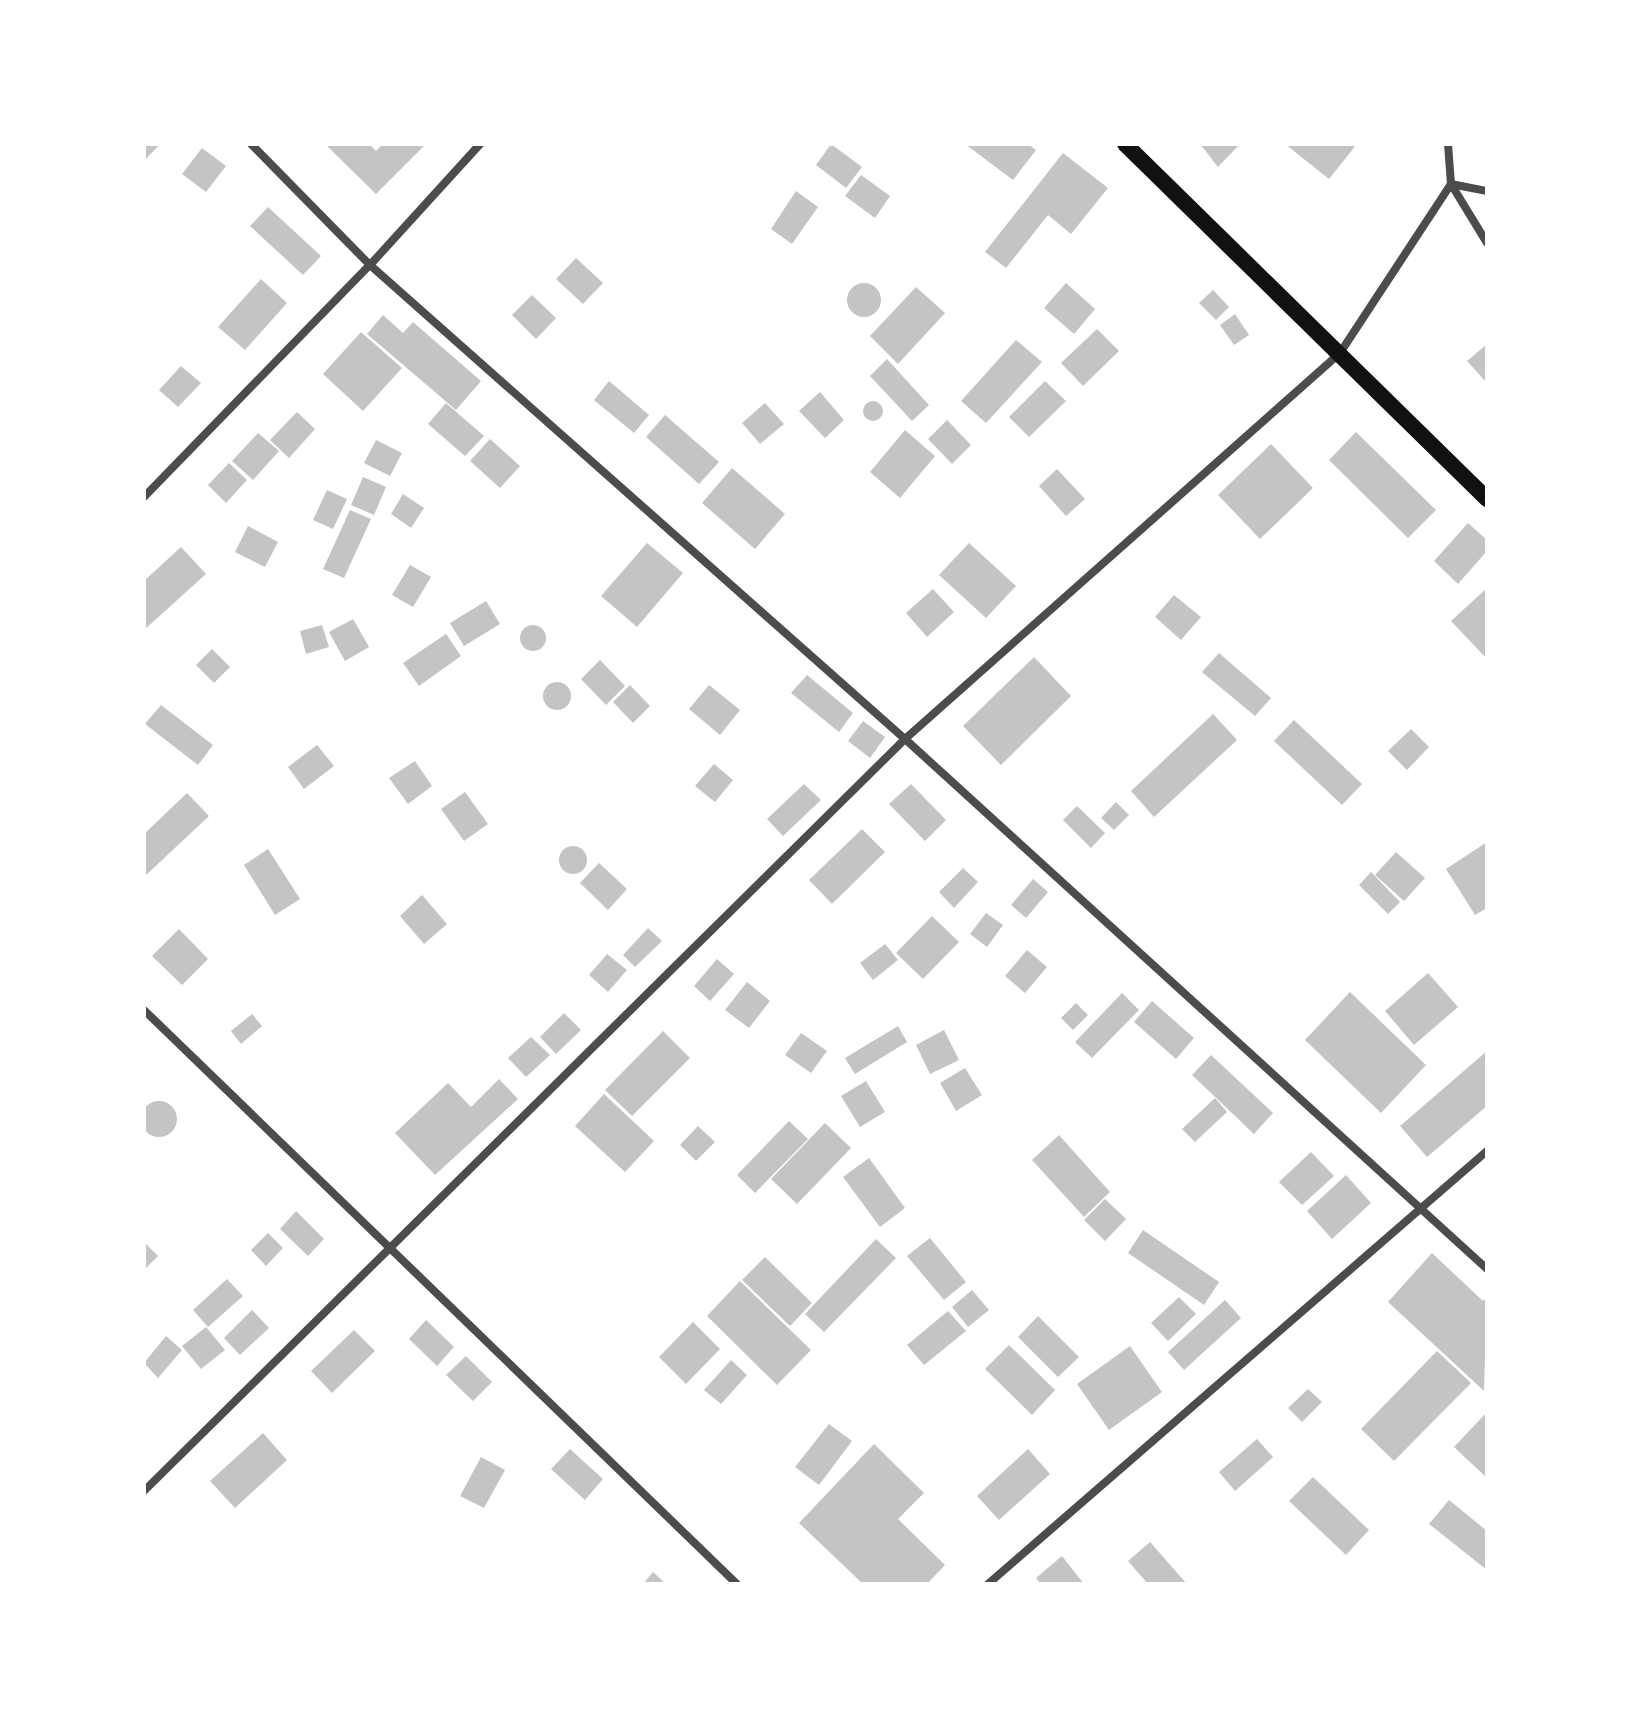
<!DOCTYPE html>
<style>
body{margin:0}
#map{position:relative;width:1631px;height:1728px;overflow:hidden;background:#fff;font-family:"IBM Plex Sans",sans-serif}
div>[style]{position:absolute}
.building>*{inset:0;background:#c4c4c4}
.round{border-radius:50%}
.minor>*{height:8px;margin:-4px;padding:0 4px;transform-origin:4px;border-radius:4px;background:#4c4c4c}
.secondary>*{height:16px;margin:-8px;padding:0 8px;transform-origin:8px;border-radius:8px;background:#111}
span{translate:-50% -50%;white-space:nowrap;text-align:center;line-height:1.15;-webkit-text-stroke:7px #fff;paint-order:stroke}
.frame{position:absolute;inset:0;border:146px solid #fff;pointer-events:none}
</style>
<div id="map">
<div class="building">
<div style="clip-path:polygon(144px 144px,160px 144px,144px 161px)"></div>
<div style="clip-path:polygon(325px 144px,369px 144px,376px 151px,383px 144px,426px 144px,376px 194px)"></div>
<div style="clip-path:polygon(831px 144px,862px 167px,846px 188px,816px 165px)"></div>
<div style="clip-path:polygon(965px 144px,1028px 144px,1036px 150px,1013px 180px)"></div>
<div style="clip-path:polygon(1200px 144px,1240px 144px,1218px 167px)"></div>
<div style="clip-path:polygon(1285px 144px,1357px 144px,1329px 179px)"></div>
<div style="clip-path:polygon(202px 148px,226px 166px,206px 192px,182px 174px)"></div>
<div style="clip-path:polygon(1063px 153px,1108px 188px,1071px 234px,1048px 215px,1006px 268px,985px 252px)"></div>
<div style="clip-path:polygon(861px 175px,890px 196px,875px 218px,845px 196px)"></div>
<div style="clip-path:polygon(796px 191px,818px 207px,792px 244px,771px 229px)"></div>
<div style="clip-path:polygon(268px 207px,321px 256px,303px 275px,250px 226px)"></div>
<div style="clip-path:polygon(576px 258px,603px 283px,583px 304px,556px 279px)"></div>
<div style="clip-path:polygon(261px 279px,287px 303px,245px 350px,218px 327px)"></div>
<div class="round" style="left:847px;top:283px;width:34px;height:34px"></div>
<div style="clip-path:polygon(1066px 283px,1095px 309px,1074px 334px,1044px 308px)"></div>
<div style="clip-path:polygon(916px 287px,945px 313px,898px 364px,870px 336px)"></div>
<div style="clip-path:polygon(1213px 290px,1229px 307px,1216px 320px,1199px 303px)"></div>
<div style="clip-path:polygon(532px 295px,556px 318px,536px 339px,512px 315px)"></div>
<div style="clip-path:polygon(1235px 314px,1249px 335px,1234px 345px,1220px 325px)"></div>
<div style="clip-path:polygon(383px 315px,403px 333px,413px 322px,481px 381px,456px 410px,367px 334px)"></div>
<div style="clip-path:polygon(1097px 329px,1119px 351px,1083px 386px,1061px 363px)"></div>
<div style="clip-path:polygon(361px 332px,402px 368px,363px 411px,323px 374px)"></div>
<div style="clip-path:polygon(1016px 340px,1042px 362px,986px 423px,961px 401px)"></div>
<div style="clip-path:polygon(1487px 344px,1487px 383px,1467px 361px)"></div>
<div style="clip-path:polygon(887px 359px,929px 405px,912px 421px,870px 376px)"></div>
<div style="clip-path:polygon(181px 366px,201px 383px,178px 407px,159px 390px)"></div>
<div style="clip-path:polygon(609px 381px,649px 415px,634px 433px,594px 400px)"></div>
<div style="clip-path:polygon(1045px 381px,1066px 401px,1029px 437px,1009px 417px)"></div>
<div style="clip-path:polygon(820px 392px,844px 420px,825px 438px,799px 411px)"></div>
<div class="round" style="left:863px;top:401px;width:20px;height:20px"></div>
<div style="clip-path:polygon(446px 403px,484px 436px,465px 456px,428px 424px)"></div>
<div style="clip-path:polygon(765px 403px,784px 424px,760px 444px,742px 423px)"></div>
<div style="clip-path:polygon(297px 412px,315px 429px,289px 458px,270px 440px)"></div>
<div style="clip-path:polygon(665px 415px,719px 462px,699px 484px,646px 437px)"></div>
<div style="clip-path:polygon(947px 420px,971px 445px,952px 464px,928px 439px)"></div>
<div style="clip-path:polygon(905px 430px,935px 456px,900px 498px,870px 472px)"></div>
<div style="clip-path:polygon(1356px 432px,1436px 510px,1408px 538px,1329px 460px)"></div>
<div style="clip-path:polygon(258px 433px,279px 451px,253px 480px,232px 461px)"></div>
<div style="clip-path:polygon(490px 439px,520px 466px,500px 488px,470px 461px)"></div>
<div style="clip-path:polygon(376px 440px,402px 453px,390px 476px,364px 463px)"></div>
<div style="clip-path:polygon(1271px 444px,1313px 488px,1260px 539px,1218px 495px)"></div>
<div style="clip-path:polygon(229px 463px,247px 480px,226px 503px,208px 485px)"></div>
<div style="clip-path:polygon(732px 468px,785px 514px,755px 549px,702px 503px)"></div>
<div style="clip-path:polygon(1057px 469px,1085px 499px,1066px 516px,1039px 486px)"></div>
<div style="clip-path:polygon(363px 477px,386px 487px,374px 515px,351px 505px)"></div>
<div style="clip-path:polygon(327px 490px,347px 499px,333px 529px,313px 520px)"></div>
<div style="clip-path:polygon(403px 494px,424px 508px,411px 528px,391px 514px)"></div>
<div style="clip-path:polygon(350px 510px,371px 519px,344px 578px,323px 569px)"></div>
<div style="clip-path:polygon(1468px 523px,1487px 540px,1487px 551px,1458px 584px,1434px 561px)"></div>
<div style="clip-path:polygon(248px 526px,278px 542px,265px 567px,235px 552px)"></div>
<div style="clip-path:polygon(647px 543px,683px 573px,637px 627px,601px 596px)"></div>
<div style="clip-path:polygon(969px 543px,1016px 586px,986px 618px,939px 575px)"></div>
<div style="clip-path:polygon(181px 547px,206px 574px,144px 630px,144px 581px)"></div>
<div style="clip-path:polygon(410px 565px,431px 577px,413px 607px,392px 595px)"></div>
<div style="clip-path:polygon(1487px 588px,1487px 659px,1451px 621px)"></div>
<div style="clip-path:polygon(933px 589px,954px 612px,927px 637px,906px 613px)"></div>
<div style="clip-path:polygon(1174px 595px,1201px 617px,1181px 640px,1155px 617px)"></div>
<div style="clip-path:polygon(486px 601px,500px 624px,464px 646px,450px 623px)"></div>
<div style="clip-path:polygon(353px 619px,369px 647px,345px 661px,329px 632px)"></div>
<div class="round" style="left:520px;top:625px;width:26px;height:26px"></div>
<div style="clip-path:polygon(322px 625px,329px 647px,306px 654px,300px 631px)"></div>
<div style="clip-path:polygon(446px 634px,461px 656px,419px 686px,403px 663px)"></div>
<div style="clip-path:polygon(212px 649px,230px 667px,214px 683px,196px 665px)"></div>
<div style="clip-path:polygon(1219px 653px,1271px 698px,1255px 716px,1202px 672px)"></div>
<div style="clip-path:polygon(1034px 657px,1071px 696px,1001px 765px,963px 726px)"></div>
<div style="clip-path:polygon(600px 660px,625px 686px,606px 705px,581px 679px)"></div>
<div style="clip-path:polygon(807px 675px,853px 713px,839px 732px,791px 693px)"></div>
<div class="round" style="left:543px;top:682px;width:28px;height:28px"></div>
<div style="clip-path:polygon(630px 685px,650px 706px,633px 723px,613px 702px)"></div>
<div style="clip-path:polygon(709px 685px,740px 710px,720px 735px,689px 709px)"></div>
<div style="clip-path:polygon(161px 705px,213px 745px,198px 765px,145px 724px)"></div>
<div style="clip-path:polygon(1213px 714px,1237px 740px,1154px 817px,1131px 791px)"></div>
<div style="clip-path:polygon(1294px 720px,1362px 784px,1342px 805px,1274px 741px)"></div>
<div style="clip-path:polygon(863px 721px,885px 737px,870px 758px,848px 741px)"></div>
<div style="clip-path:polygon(1411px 729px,1429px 747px,1407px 770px,1388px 751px)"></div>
<div style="clip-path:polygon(317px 745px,334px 766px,304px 789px,288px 767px)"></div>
<div style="clip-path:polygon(415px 761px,432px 786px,408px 804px,389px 778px)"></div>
<div style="clip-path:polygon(714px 764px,733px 780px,715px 802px,695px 786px)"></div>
<div style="clip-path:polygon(804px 784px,821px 800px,783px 836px,767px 819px)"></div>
<div style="clip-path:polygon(911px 784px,946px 820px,925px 841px,889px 804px)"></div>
<div style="clip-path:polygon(465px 792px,488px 824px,464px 841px,441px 809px)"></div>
<div style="clip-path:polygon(187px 793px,209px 816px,144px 877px,144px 834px)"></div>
<div style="clip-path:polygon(1116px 802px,1129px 815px,1114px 830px,1101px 818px)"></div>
<div style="clip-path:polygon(1077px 806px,1105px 833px,1091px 848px,1063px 820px)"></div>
<div style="clip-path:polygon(862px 829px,885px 852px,832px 904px,809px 880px)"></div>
<div style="clip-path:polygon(1487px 842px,1487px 908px,1475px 915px,1446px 869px)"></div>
<div class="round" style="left:559px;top:846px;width:28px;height:28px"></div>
<div style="clip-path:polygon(268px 849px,300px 899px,275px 915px,244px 865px)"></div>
<div style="clip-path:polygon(1396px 852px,1425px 878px,1404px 901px,1375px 875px)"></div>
<div style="clip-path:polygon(599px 863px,627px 889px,608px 910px,580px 883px)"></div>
<div style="clip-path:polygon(963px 868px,978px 882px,954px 908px,939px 892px)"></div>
<div style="clip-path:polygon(1371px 872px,1400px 902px,1388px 914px,1359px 885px)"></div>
<div style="clip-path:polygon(1033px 879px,1048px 892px,1026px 918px,1011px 905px)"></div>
<div style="clip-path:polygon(422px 895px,447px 924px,424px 944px,400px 916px)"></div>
<div style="clip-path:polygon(986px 913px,1003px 925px,987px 947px,970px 934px)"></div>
<div style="clip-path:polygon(932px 916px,959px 942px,923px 979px,896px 953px)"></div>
<div style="clip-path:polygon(648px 928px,662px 941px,635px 967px,623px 955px)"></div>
<div style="clip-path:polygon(179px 929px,208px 959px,182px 985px,152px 956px)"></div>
<div style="clip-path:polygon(885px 944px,898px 960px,873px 980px,860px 963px)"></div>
<div style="clip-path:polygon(1027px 950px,1047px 967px,1025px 993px,1005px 976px)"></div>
<div style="clip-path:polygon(607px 954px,627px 970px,608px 992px,589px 975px)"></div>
<div style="clip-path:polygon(717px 959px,734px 974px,710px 1001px,694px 986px)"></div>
<div style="clip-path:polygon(1428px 973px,1458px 1007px,1414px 1045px,1385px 1011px)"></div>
<div style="clip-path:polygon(747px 982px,770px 1001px,749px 1028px,725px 1010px)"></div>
<div style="clip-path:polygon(1350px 992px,1426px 1065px,1381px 1113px,1305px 1040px)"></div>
<div style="clip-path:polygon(1122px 993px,1139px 1010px,1092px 1058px,1075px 1042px)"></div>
<div style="clip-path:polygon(1152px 1001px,1194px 1038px,1176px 1059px,1134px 1022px)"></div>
<div style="clip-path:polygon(1076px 1003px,1088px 1015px,1073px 1030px,1061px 1018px)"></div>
<div style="clip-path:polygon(564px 1013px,581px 1030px,556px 1054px,540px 1037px)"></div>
<div style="clip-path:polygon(252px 1014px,262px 1026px,241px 1044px,231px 1031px)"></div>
<div style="clip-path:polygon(898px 1026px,907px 1042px,855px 1074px,845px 1058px)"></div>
<div style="clip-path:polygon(944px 1030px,959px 1060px,930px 1074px,916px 1045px)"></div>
<div style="clip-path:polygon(663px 1031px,690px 1058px,632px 1116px,605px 1090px)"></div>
<div style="clip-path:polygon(801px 1033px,827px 1051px,811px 1073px,785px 1055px)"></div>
<div style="clip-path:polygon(531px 1037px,550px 1055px,526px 1077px,508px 1058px)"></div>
<div style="clip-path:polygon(1487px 1051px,1487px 1106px,1427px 1157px,1400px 1126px)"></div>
<div style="clip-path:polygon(1211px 1055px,1273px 1113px,1254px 1134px,1192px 1075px)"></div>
<div style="clip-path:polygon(965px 1068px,982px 1095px,956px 1111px,940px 1083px)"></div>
<div style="clip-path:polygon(499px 1079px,518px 1099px,435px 1175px,395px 1133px,448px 1083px,471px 1107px)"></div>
<div style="clip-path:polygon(866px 1081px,885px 1112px,860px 1127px,841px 1096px)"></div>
<div style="clip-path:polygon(604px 1094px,654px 1141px,625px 1172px,575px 1126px)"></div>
<div style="clip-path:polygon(1215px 1098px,1227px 1112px,1195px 1142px,1182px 1129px)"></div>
<div class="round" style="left:141px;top:1101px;width:36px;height:36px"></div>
<div style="clip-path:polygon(789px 1121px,808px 1139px,755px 1193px,737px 1175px)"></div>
<div style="clip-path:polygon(825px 1123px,851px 1148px,797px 1204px,771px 1179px)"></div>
<div style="clip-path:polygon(698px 1126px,715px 1142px,696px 1161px,680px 1145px)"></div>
<div style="clip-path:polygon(1059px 1135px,1110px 1192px,1084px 1217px,1032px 1160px)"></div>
<div style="clip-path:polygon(1311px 1152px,1334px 1176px,1302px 1205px,1279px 1182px)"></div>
<div style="clip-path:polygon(869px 1158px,905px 1208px,880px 1227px,843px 1177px)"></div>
<div style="clip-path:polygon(1346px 1175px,1371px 1203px,1332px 1239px,1307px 1211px)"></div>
<div style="clip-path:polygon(1105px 1199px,1126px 1219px,1105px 1241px,1084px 1220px)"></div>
<div style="clip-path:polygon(296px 1211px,324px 1239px,308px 1256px,280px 1229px)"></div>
<div style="clip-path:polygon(1143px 1230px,1219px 1282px,1204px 1305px,1128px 1253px)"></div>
<div style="clip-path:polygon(268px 1233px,283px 1248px,266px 1266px,251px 1250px)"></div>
<div style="clip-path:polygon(930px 1238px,966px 1282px,944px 1300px,907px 1256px)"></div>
<div style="clip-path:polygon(876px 1239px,896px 1258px,824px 1332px,805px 1314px)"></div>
<div style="clip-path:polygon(144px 1242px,158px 1256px,144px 1270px)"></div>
<div style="clip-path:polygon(1432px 1253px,1483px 1301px,1487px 1297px,1484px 1391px,1388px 1302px)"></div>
<div style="clip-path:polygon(765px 1257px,812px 1303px,790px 1326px,742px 1280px)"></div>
<div style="clip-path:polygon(227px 1279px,243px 1296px,208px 1327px,193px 1310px)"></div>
<div style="clip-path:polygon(740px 1281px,811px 1350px,777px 1385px,707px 1316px)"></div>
<div style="clip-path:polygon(972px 1290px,989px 1310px,968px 1327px,952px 1307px)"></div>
<div style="clip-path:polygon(1179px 1297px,1196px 1314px,1168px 1341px,1151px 1323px)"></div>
<div style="clip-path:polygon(1225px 1300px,1241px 1318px,1184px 1370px,1168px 1352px)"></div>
<div style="clip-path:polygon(252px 1310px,269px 1328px,240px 1355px,224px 1338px)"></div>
<div style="clip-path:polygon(948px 1311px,966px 1331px,924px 1365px,907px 1345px)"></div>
<div style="clip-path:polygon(1038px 1316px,1079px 1357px,1058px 1377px,1018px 1337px)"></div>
<div style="clip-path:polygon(426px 1320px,454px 1347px,437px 1366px,409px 1339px)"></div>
<div style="clip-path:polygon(693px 1322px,720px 1349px,686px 1384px,659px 1357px)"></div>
<div style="clip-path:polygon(206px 1327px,225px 1350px,201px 1369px,182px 1346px)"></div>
<div style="clip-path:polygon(354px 1330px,375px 1351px,332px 1393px,311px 1371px)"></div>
<div style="clip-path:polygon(166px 1336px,182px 1350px,158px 1378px,144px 1363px)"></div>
<div style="clip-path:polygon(1009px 1345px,1055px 1390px,1032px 1415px,985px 1369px)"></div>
<div style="clip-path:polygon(1130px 1346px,1162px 1392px,1109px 1430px,1077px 1384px)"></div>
<div style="clip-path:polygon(1437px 1351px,1471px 1383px,1394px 1461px,1361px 1429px)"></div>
<div style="clip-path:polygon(466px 1356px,492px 1382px,473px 1401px,446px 1375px)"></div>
<div style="clip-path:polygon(731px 1360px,747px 1375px,721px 1404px,704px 1390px)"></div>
<div style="clip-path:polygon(1308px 1389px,1322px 1402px,1302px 1422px,1288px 1408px)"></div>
<div style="clip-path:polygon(1487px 1412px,1487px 1478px,1454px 1447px)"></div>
<div style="clip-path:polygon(829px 1424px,852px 1441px,819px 1485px,795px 1467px)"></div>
<div style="clip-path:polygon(263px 1433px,287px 1460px,235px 1508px,210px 1481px)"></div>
<div style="clip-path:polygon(1257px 1439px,1273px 1457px,1235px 1491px,1219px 1472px)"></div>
<div style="clip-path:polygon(874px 1444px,924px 1493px,898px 1519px,945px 1565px,927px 1584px,863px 1584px,799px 1523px)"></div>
<div style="clip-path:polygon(570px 1449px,603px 1479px,585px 1500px,551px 1469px)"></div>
<div style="clip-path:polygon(1028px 1449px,1050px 1474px,999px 1520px,977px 1496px)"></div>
<div style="clip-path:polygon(481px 1457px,505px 1470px,484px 1508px,460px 1496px)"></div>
<div style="clip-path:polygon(1313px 1477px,1369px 1530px,1346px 1555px,1289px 1501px)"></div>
<div style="clip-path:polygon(1449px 1500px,1487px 1531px,1487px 1570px,1429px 1524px)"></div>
<div style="clip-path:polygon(1150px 1542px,1187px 1584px,1148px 1584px,1128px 1561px)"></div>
<div style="clip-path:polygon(1062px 1556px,1084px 1584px,1041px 1584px,1036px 1578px)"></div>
<div style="clip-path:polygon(653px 1572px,666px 1584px,643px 1584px)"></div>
</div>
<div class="minor">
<div style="left:251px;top:144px;width:170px;rotate:45.5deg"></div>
<div style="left:370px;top:265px;width:715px;rotate:41.54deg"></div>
<div style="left:905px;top:739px;width:787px;rotate:42.32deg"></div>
<div style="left:1448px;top:144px;width:40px;rotate:85.7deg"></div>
<div style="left:1451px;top:184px;width:69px;rotate:58.6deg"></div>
<div style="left:144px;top:497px;width:324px;rotate:-45.8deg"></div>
<div style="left:370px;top:265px;width:164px;rotate:-47.7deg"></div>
<div style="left:144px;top:1010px;width:825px;rotate:44.07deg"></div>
<div style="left:144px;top:1491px;width:1070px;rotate:-44.66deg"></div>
<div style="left:905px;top:739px;width:582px;rotate:-41.58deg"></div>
<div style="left:1340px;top:353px;width:202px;rotate:-56.7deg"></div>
<div style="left:1451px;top:184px;width:37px;rotate:11deg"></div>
<div style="left:988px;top:1584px;width:661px;rotate:-40.95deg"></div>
</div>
<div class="secondary">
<div style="left:1125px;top:144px;width:507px;rotate:44.44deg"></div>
</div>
<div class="frame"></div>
</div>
